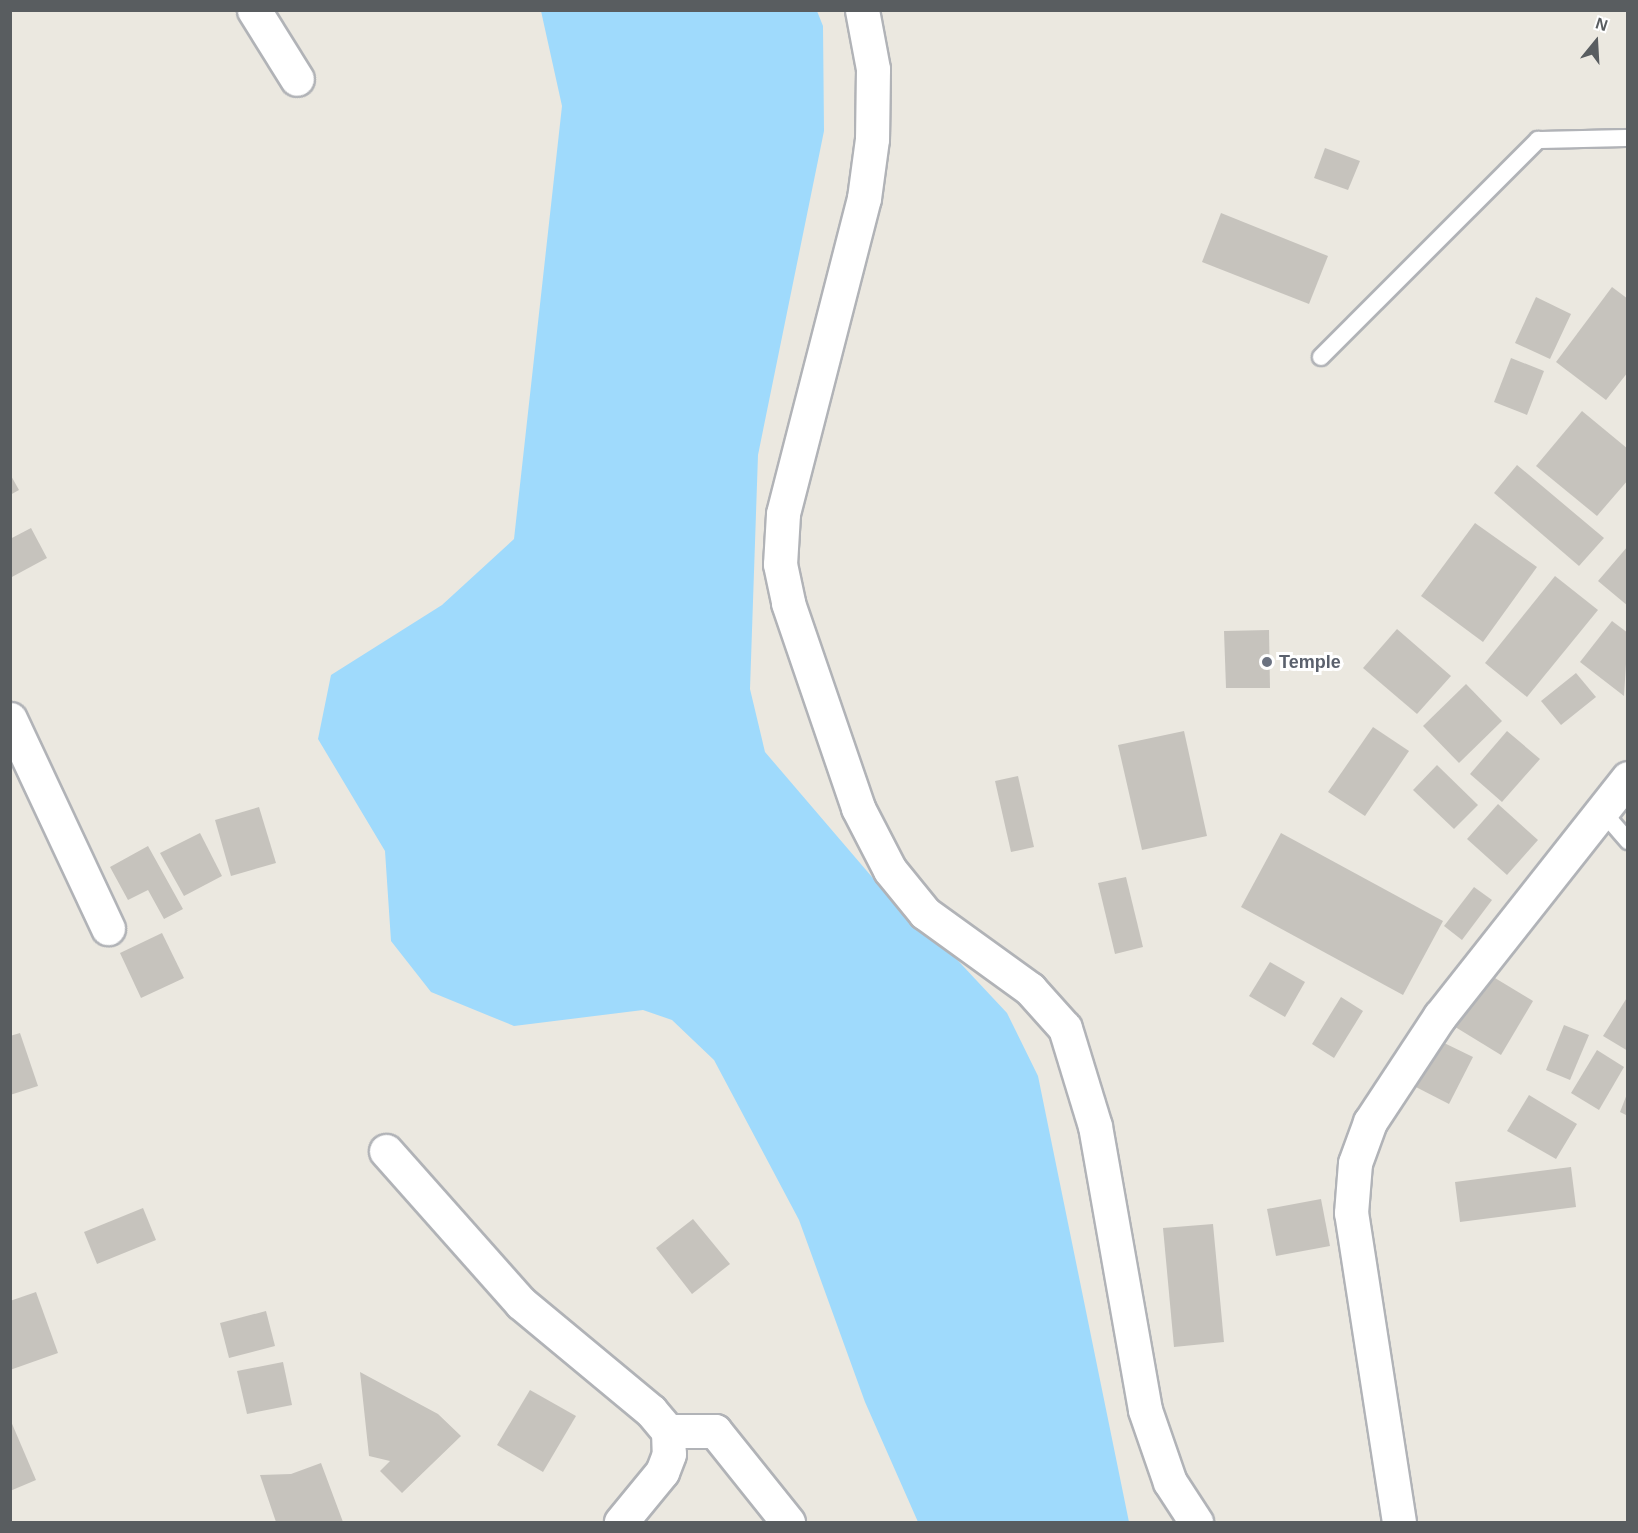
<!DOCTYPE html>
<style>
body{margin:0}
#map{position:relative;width:1638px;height:1533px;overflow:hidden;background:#ebe8e0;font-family:Helvetica,sans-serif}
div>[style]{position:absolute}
.water>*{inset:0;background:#9fdafc}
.building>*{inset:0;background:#c6c3bd}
.roads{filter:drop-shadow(2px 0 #b1b3b7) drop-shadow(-2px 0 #b1b3b7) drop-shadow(0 2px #b1b3b7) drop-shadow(0 -2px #b1b3b7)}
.service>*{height:16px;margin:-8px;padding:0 8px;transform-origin:8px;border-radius:8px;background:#fff}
.minor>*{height:33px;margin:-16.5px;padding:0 16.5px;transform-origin:16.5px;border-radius:16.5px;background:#fff}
.dots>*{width:16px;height:16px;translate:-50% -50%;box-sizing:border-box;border:3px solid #fff;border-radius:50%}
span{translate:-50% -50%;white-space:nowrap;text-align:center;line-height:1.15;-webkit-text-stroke:6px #fff;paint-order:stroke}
.worship-label{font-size:18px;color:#5b616d;font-weight:700}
.left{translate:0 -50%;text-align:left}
.frame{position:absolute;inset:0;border:12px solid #595d60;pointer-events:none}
.north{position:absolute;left:1566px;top:12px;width:60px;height:60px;-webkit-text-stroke:4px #fff;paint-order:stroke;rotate:18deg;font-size:16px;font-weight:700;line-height:24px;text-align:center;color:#595d60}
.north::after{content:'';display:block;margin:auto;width:21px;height:27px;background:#595d60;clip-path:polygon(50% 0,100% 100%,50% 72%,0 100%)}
</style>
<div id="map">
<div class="water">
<div style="clip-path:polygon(541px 11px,817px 11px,823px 26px,824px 131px,758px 455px,750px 689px,765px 752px,884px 891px,933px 934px,1007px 1013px,1038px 1076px,1129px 1522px,918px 1522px,865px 1402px,799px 1220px,714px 1060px,672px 1020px,643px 1010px,514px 1026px,431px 992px,391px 941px,385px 851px,318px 739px,331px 675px,442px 605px,514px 539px,562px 106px)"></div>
</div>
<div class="building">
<div style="clip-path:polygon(1325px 148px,1360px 161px,1348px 190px,1314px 178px)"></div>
<div style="clip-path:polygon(1221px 213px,1328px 256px,1309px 304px,1202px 262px)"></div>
<div style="clip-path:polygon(1612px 287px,1628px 299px,1628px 372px,1606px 400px,1556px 362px)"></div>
<div style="clip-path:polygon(1536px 297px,1571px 314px,1550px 359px,1515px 343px)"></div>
<div style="clip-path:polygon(1511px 358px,1544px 371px,1527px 415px,1494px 402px)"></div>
<div style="clip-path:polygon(1582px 411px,1628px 449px,1628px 480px,1597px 516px,1536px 466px)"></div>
<div style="clip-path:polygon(1517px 465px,1604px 538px,1579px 566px,1494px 493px)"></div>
<div style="clip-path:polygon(10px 474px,19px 490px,10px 495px)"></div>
<div style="clip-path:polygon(1475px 523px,1537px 567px,1483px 642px,1421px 596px)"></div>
<div style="clip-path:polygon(31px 528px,47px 558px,10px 578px,10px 539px)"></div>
<div style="clip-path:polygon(1628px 546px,1628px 606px,1598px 581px)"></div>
<div style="clip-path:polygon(1555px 576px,1598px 610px,1527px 697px,1485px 663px)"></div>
<div style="clip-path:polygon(1612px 621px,1628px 633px,1624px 696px,1580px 662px)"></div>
<div style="clip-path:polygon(1397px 629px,1451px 676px,1417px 714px,1363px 668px)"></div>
<div style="clip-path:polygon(1269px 630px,1270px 688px,1226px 688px,1224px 631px)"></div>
<div style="clip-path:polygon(1576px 673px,1596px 697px,1561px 725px,1541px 701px)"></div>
<div style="clip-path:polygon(1466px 684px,1502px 721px,1459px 763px,1423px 726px)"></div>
<div style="clip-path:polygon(1373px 727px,1409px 751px,1365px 816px,1328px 792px)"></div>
<div style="clip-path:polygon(1184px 731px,1207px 836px,1142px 850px,1118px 745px)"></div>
<div style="clip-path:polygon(1507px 731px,1540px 759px,1502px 802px,1470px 774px)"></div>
<div style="clip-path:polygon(1437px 765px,1478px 805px,1454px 829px,1413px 790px)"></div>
<div style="clip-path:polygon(1018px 776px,1034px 847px,1011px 852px,995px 781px)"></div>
<div style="clip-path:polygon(1498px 804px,1538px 840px,1507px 875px,1467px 839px)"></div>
<div style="clip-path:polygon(259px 807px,276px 863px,231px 876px,215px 820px)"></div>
<div style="clip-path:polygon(200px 833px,222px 876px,184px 896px,160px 853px)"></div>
<div style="clip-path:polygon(1281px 833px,1443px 921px,1403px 995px,1241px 907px)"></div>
<div style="clip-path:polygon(148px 846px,183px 909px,164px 919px,148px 890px,128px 900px,110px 867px)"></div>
<div style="clip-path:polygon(1126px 877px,1143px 947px,1115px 954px,1098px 883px)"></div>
<div style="clip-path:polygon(1474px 887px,1492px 900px,1462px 940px,1444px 926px)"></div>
<div style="clip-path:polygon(162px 933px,184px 978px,141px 998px,120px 953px)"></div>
<div style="clip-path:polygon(1270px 962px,1305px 982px,1285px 1017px,1249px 996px)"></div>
<div style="clip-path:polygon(1485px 972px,1533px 1001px,1501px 1055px,1452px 1025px)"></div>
<div style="clip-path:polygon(1628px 996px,1628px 1051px,1603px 1036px)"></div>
<div style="clip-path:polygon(1341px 997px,1363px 1011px,1334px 1058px,1312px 1044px)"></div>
<div style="clip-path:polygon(1564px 1025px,1589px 1035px,1570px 1080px,1546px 1070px)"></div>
<div style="clip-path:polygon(20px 1033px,38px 1086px,10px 1095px,10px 1036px)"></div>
<div style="clip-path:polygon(1436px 1039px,1473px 1057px,1449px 1104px,1412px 1085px)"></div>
<div style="clip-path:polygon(1597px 1050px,1624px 1067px,1599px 1110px,1571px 1093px)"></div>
<div style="clip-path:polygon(1627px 1094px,1628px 1094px,1628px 1116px,1620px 1112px)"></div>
<div style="clip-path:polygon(1529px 1095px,1577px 1124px,1556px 1159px,1507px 1131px)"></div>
<div style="clip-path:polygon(1571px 1167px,1576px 1207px,1460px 1222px,1455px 1182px)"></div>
<div style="clip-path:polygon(1321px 1199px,1330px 1246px,1276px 1256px,1267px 1209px)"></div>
<div style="clip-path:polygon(143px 1208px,156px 1240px,97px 1264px,84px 1232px)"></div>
<div style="clip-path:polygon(693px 1219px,730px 1264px,692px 1294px,656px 1248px)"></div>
<div style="clip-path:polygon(1213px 1224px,1224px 1342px,1174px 1347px,1163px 1228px)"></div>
<div style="clip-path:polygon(36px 1292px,58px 1353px,10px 1370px,10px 1301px)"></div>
<div style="clip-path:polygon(266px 1311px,275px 1346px,229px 1358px,220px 1323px)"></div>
<div style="clip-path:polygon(283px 1362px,292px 1405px,247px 1414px,237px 1371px)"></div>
<div style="clip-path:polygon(360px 1372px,438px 1414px,461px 1436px,402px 1493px,380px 1471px,390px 1461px,369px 1456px)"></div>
<div style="clip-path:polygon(530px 1390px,576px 1416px,543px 1472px,497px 1445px)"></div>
<div style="clip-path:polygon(10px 1419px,36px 1480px,10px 1491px)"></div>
<div style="clip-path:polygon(321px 1463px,343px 1522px,276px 1522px,260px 1475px,291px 1474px)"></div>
</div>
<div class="roads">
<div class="service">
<div style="left:1321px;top:357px;width:307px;rotate:-45deg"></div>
<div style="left:1538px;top:140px;width:90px;rotate:-1.3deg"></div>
<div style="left:1602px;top:811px;width:40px;rotate:49deg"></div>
</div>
<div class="minor">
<div style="left:254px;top:10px;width:81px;rotate:58.1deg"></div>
<div style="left:862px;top:10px;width:60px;rotate:79.4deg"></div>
<div style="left:873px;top:69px;width:70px;rotate:90.8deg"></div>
<div style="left:872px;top:139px;width:60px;rotate:97.7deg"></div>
<div style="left:864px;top:198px;width:326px;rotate:104.4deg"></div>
<div style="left:783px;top:514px;width:50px;rotate:93.4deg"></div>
<div style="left:780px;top:564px;width:40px;rotate:78deg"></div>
<div style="left:788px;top:603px;width:217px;rotate:71.1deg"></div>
<div style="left:858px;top:808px;width:70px;rotate:62.7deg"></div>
<div style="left:890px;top:870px;width:55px;rotate:50.9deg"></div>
<div style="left:925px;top:913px;width:130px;rotate:35.9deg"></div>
<div style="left:1030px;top:989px;width:52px;rotate:48.1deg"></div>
<div style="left:1065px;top:1028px;width:102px;rotate:73deg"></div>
<div style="left:1095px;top:1126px;width:288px;rotate:80deg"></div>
<div style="left:1145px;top:1410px;width:76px;rotate:70.9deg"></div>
<div style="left:1170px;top:1482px;width:48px;rotate:57deg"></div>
<div style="left:10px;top:719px;width:231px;rotate:64.9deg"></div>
<div style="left:386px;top:1151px;width:203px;rotate:48.4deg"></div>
<div style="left:521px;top:1303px;width:169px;rotate:39.7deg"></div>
<div style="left:651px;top:1411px;width:26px;rotate:50deg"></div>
<div style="left:668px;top:1431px;width:23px;rotate:88deg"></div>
<div style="left:669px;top:1454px;width:19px;rotate:111deg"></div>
<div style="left:662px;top:1472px;width:65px;rotate:129.4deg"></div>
<div style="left:668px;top:1431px;width:47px"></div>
<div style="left:715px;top:1431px;width:117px;rotate:51.3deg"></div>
<div style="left:1399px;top:1522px;width:313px;rotate:-98.8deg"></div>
<div style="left:1351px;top:1213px;width:50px;rotate:-85.4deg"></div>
<div style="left:1355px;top:1163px;width:44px;rotate:-69.9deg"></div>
<div style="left:1370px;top:1122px;width:127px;rotate:-56.6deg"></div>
<div style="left:1440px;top:1016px;width:303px;rotate:-51.7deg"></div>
</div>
</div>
<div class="dots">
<div style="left:1267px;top:662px;background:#6b7280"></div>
</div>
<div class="worship-label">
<span class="left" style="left:1279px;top:662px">Temple</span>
</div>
<div class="frame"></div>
<div class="north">N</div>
</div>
